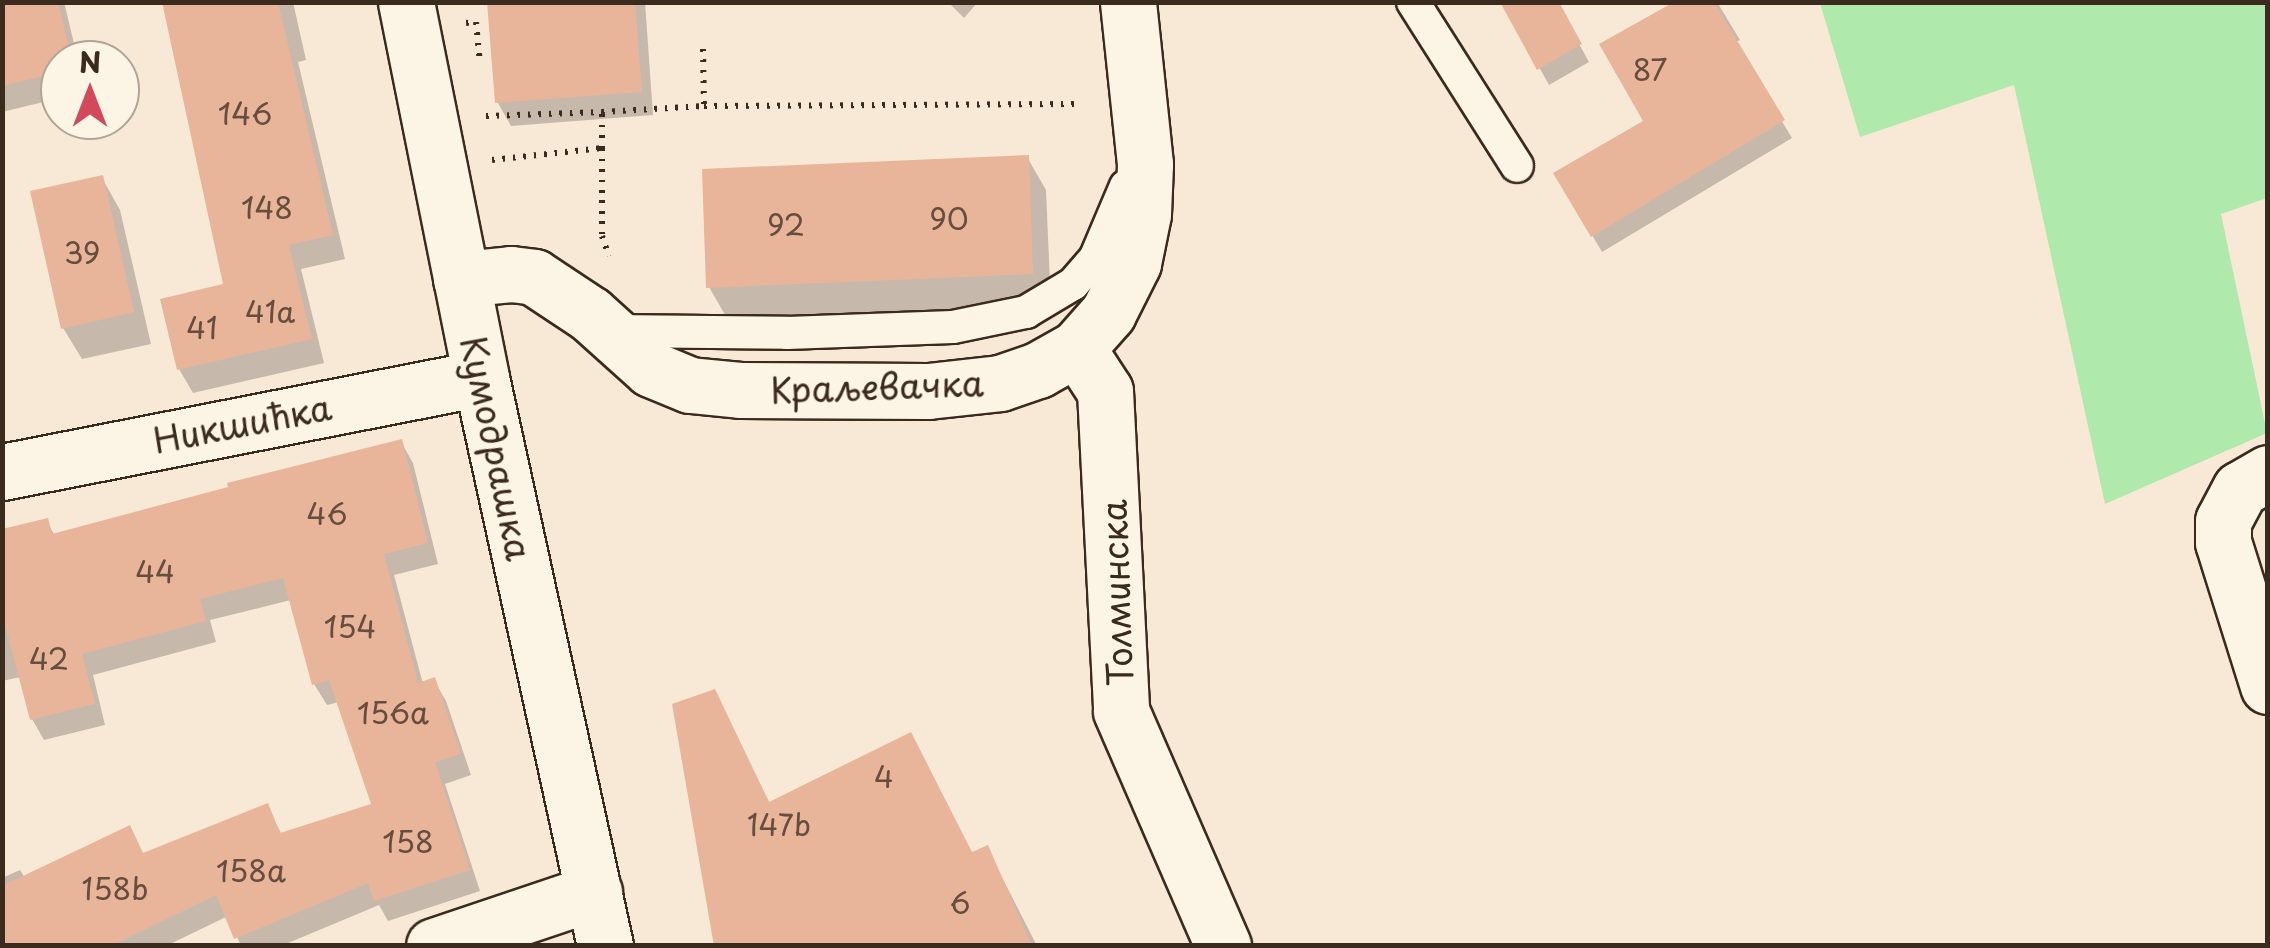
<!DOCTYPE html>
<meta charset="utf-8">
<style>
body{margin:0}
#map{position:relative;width:2270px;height:948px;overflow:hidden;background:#f8e8d6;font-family:"Playpen Sans",sans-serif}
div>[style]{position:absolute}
.green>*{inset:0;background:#b0e9ac}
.shadow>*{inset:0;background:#0003}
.building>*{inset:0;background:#e8b59a}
.path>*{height:6px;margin-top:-3px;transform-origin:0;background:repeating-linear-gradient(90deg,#3b2a1e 0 2.5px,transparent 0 10.5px)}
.roads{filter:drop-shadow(2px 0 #3b2a1e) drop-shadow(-2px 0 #3b2a1e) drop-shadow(0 2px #3b2a1e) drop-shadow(0 -2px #3b2a1e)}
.lane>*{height:32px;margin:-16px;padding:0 16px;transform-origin:16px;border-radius:16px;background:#fcf5e5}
.street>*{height:55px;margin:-27.5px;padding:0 27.5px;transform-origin:27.5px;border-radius:27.5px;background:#fcf5e5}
.secondary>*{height:55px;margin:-27.5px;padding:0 27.5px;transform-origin:27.5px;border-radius:27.5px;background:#fcf5e5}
span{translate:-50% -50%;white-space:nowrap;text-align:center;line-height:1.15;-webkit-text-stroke:8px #fcf5e5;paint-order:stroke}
.number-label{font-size:30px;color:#664d3d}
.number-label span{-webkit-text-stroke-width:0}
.street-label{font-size:35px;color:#3b2a1e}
.frame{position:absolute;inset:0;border:5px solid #3b2a1e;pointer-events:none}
.north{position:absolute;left:40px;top:40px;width:100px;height:100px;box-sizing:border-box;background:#fcf5e5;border:2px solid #afa495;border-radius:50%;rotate:0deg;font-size:28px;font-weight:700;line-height:40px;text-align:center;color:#3b2a1e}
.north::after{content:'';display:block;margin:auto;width:35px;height:45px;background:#d1495b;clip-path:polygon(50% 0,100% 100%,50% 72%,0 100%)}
</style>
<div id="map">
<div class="green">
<div style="clip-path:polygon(1820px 3px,2267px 3px,2267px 198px,2221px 214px,2267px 433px,2105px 504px,2014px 85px,1860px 137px)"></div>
</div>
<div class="shadow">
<div style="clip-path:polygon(2px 2px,64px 2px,78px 60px,60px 60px,60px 98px,2px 112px)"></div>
<div style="clip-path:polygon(165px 2px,293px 2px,306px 60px,298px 62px,345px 259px,301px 269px,324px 363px,193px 393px,179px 369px,226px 286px)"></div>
<div style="clip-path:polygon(490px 2px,645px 2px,653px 115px,511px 126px,498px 103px)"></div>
<div style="clip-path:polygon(948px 2px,978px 2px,964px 18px)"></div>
<div style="clip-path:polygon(1503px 2px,1556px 2px,1589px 62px,1549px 85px)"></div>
<div style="clip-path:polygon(1679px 2px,1717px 2px,1740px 40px,1735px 43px,1792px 138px,1602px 252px,1556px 174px,1646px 122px)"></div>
<div style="clip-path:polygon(1027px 157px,1046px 190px,1051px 306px,728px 320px,709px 287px)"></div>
<div style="clip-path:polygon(102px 178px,120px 210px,151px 344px,82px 359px,63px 328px)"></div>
<div style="clip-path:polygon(401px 442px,413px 463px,438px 564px,394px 575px,423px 684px,434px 680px,446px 701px,471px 775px,445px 784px,480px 891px,388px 921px,379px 905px,281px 946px,241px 946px,228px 916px,166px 946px,2px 946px,2px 878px,20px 870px,25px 878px,144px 856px,267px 806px,282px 835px,374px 805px,339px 702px,327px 705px,314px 684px,291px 600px,210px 620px,216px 642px,93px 675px,105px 725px,44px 740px,32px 719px,21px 677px,2px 681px,2px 531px,46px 520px,55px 536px)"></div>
<div style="clip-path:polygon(714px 692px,770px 804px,910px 735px,973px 855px,987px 848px,1037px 946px,716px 946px)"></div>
</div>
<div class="building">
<div style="clip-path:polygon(2px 2px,58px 2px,72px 60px,60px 60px,60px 72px,2px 86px)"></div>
<div style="clip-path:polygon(162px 2px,278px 2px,333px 235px,289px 245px,312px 339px,177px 370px,160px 299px,223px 284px)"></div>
<div style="clip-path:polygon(487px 2px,635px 2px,642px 92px,495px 103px)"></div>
<div style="clip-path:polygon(1500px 2px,1559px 2px,1582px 44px,1537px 70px)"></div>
<div style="clip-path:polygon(1674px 2px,1714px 2px,1785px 120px,1591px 237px,1553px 173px,1643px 121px,1599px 44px)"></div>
<div style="clip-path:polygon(1029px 155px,1033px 274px,706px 288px,702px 169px)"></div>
<div style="clip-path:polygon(103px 175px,134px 312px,61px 329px,30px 191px)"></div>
<div style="clip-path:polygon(402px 439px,428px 543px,384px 554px,418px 683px,435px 677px,461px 754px,435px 762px,470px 870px,374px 901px,368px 883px,234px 939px,216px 895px,111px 946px,2px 946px,2px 886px,130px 825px,143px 853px,268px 803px,280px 833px,371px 804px,329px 680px,312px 685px,283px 578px,200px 599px,206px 621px,82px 654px,95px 704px,30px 720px,2px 613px,2px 529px,48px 518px,52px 534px,228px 487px,227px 483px)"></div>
<div style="clip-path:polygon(715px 689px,769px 802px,911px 732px,972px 852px,988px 845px,1032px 946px,714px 946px,672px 704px)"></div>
</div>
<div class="path">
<div style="left:466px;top:23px;width:10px;rotate:-6deg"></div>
<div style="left:476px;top:22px;width:42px;rotate:84.6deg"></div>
<div style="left:703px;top:49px;width:57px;rotate:89deg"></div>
<div style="left:486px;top:116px;width:116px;rotate:-2deg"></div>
<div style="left:602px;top:148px;width:88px;rotate:90deg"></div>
<div style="left:602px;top:236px;width:21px;rotate:71deg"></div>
<div style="left:492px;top:160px;width:111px;rotate:-6.2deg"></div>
<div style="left:602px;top:148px;width:36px;rotate:-90deg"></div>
<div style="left:602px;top:112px;width:102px;rotate:-3.4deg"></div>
<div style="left:704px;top:106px;width:378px;rotate:-0.3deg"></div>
</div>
<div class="roads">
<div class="lane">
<div style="left:1413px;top:2px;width:194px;rotate:57.6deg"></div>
<div style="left:610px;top:331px;width:177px;rotate:0.6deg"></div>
<div style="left:787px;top:333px;width:166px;rotate:-2.1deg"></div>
<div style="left:953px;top:327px;width:75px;rotate:-11.6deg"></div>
<div style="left:1026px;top:312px;width:55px;rotate:-30.8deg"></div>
<div style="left:1073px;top:284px;width:33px;rotate:-49deg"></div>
<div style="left:1095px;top:259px;width:79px;rotate:-67deg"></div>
</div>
<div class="street">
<div style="left:461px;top:279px;width:50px;rotate:-5.7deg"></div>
<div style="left:511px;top:274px;width:23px;rotate:7deg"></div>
<div style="left:534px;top:277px;width:67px;rotate:33.5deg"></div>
<div style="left:590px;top:314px;width:82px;rotate:42deg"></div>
<div style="left:651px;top:369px;width:42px;rotate:22.3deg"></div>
<div style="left:690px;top:385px;width:50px;rotate:5.7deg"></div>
<div style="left:740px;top:390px;width:188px;rotate:0.3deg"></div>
<div style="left:928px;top:391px;width:72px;rotate:-6.3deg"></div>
<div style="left:1000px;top:383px;width:40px;rotate:-18.9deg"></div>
<div style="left:1038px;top:370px;width:45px;rotate:-29.4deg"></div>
<div style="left:1077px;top:348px;width:47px;rotate:-48.5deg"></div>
<div style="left:1108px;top:313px;width:56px;rotate:-63.4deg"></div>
<div style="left:1133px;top:263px;width:50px;rotate:-78.5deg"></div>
<div style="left:1143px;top:214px;width:50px;rotate:-87.7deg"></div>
<div style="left:1145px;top:164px;width:163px;rotate:-96deg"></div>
<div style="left:1077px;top:348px;width:51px;rotate:56.9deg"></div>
<div style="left:1105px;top:391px;width:320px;rotate:87.1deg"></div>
<div style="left:1121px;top:711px;width:256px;rotate:66.5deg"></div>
<div style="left:2px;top:472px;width:488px;rotate:-11.1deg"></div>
<div style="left:2268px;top:473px;width:32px;rotate:150deg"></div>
<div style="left:2240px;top:489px;width:36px;rotate:118deg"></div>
<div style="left:2223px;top:521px;width:21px;rotate:90deg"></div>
<div style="left:2223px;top:542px;width:151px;rotate:72.6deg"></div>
<div style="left:434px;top:946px;width:169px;rotate:-18.6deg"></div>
</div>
<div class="secondary">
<div style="left:406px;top:2px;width:383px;rotate:78.7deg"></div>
<div style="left:481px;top:378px;width:581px;rotate:77.68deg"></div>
</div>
</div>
<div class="number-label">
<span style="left:1650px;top:69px">87</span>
<span style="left:245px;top:113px">146</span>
<span style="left:267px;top:207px">148</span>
<span style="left:949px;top:218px">90</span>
<span style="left:786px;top:224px">92</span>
<span style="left:82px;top:252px">39</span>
<span style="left:270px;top:311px">41a</span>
<span style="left:202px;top:327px">41</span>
<span style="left:327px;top:513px">46</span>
<span style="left:155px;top:571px">44</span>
<span style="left:350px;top:626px">154</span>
<span style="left:49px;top:658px">42</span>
<span style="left:393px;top:712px">156a</span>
<span style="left:884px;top:776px">4</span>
<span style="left:779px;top:824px">147b</span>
<span style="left:408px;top:841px">158</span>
<span style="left:251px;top:870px">158a</span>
<span style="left:115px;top:888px">158b</span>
<span style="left:960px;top:902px">6</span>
</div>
<div class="street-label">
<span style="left:877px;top:386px;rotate:-2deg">Краљевачка</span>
<span style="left:242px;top:423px;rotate:-11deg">Никшићка</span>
<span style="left:497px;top:448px;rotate:78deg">Кумодрашка</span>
<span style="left:1116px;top:593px;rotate:-92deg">Толминска</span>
</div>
<div class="frame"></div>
<div class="north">N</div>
</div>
